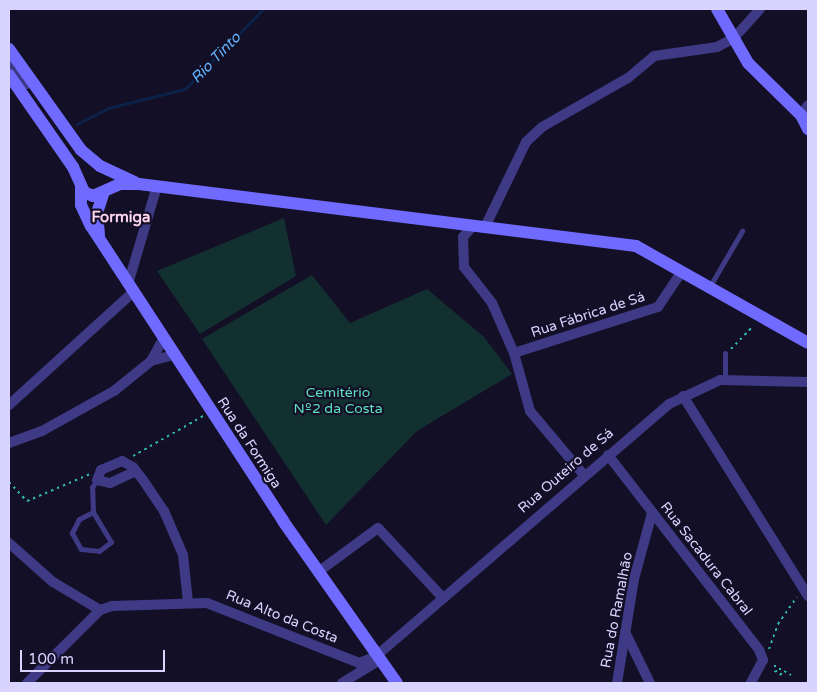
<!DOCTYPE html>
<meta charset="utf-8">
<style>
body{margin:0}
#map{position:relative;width:817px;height:692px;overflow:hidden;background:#130f26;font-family:"Varela Round",sans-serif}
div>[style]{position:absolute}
.green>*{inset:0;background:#12302f}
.stream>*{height:3px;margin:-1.5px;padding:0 1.5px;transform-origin:1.5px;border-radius:1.5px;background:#0c2148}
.path>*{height:2px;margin-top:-1px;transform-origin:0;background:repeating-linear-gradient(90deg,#2fb8b2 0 2.5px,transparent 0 6.5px)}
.lane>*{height:5px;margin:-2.5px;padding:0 2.5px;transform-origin:2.5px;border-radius:2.5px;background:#3e3a85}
.street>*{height:10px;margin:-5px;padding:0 5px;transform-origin:5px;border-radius:5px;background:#3e3a85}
.secondary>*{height:12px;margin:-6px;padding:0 6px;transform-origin:6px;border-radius:6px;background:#706aff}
span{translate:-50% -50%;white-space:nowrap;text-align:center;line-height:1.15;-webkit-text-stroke:4.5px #130f26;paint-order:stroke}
.street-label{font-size:14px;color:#d9d3ff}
.park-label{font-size:14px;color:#5ee0c2}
.water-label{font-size:15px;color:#61b3ff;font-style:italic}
.neighbourhood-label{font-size:15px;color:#ffd5ef;font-weight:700}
.frame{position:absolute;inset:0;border:10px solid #d9d3ff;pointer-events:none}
.scale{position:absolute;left:20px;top:650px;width:145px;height:22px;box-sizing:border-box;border:2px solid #d9d3ff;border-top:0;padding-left:6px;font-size:15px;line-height:18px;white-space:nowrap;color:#d9d3ff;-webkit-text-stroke:4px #130f26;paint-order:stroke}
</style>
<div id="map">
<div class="green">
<div style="clip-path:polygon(284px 218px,296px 276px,200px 334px,157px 271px)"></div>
<div style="clip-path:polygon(312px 275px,350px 323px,427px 289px,484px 337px,512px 374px,417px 431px,326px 525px,202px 339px)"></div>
</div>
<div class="stream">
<div style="left:77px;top:124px;width:35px;rotate:-27deg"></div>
<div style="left:108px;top:108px;width:79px;rotate:-13.9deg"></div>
<div style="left:185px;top:89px;width:112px;rotate:-45.7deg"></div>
</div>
<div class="path">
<div style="left:731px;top:349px;width:32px;rotate:-46deg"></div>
<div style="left:133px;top:456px;width:81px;rotate:-29.7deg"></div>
<div style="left:9px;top:482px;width:26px;rotate:47deg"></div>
<div style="left:27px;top:501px;width:69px;rotate:-23.2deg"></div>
<div style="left:769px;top:649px;width:27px;rotate:-70deg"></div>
<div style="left:778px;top:624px;width:33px;rotate:-55deg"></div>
<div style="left:775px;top:665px;width:7px;rotate:90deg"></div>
<div style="left:775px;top:672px;width:6px;rotate:-39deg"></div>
<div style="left:780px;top:668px;width:7px;rotate:90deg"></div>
<div style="left:780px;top:675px;width:6px;rotate:-45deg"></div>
<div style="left:784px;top:671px;width:8px;rotate:30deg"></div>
</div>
<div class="lane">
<div style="left:710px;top:286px;width:64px;rotate:-59.8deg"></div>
<div style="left:725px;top:353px;width:27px;rotate:90deg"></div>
<div style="left:93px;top:512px;width:16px;rotate:153deg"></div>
<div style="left:79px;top:519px;width:16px;rotate:117deg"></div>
<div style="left:72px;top:533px;width:18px;rotate:61deg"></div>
<div style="left:81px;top:549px;width:18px;rotate:6deg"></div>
<div style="left:99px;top:551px;width:15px;rotate:-37deg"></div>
<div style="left:111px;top:542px;width:35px;rotate:-121deg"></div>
<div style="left:93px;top:512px;width:25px;rotate:-92deg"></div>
<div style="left:92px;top:487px;width:9px;rotate:-54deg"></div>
</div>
<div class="street">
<div style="left:9px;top:59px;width:11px;rotate:90deg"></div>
<div style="left:9px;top:72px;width:10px;rotate:11deg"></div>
<div style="left:19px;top:74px;width:13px;rotate:51deg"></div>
<div style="left:801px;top:115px;width:12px;rotate:-55deg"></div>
<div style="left:473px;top:226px;width:15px;rotate:132deg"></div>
<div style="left:463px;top:237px;width:30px;rotate:88deg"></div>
<div style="left:464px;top:267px;width:46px;rotate:52.1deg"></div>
<div style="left:492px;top:303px;width:55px;rotate:66.3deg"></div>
<div style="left:514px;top:353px;width:60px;rotate:74.6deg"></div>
<div style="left:530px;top:411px;width:82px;rotate:49.9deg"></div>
<div style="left:485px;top:227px;width:94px;rotate:-64.2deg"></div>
<div style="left:526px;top:142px;width:22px;rotate:-43deg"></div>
<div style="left:542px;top:127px;width:99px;rotate:-29.7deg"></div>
<div style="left:628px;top:78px;width:34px;rotate:-40deg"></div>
<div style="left:654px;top:56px;width:64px;rotate:-8.1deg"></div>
<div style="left:717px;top:47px;width:19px;rotate:-28deg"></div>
<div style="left:734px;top:38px;width:39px;rotate:-48deg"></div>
<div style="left:128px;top:284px;width:102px;rotate:-73.5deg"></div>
<div style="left:514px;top:353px;width:151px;rotate:-17.7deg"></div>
<div style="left:658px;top:307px;width:43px;rotate:-56.3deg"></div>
<div style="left:151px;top:361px;width:24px;rotate:-15deg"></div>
<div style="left:683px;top:396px;width:236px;rotate:58deg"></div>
<div style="left:9px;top:405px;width:168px;rotate:-42.3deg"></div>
<div style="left:9px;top:443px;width:35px;rotate:-20deg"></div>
<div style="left:42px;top:431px;width:82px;rotate:-29.1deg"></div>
<div style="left:114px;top:391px;width:48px;rotate:-39deg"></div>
<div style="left:151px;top:361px;width:25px;rotate:-61deg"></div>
<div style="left:608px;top:455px;width:247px;rotate:52.2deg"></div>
<div style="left:759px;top:650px;width:11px;rotate:68deg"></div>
<div style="left:763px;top:660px;width:26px;rotate:118deg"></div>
<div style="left:136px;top:471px;width:29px;rotate:155deg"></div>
<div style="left:110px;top:483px;width:13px;rotate:-167deg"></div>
<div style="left:97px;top:480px;width:11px;rotate:-68deg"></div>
<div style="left:101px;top:470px;width:23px;rotate:-23deg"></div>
<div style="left:122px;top:461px;width:13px;rotate:29deg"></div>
<div style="left:133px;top:467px;width:5px;rotate:53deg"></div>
<div style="left:136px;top:471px;width:11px;rotate:52deg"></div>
<div style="left:143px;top:480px;width:37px;rotate:56deg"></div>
<div style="left:164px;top:511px;width:48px;rotate:66.6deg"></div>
<div style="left:183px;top:555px;width:47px;rotate:83.9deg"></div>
<div style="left:9px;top:543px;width:59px;rotate:41.6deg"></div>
<div style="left:53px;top:582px;width:55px;rotate:30.8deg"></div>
<div style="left:318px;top:572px;width:74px;rotate:-36.3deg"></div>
<div style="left:378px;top:528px;width:96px;rotate:47.1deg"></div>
<div style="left:625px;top:632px;width:57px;rotate:63.9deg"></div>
<div style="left:27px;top:683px;width:103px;rotate:-45deg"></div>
<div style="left:100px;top:610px;width:13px;rotate:-18deg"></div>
<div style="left:112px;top:606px;width:95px;rotate:-1.8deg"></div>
<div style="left:207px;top:603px;width:163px;rotate:21.5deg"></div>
<div style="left:359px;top:663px;width:17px;rotate:-21deg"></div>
<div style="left:375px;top:657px;width:388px;rotate:-40.7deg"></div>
<div style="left:669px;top:404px;width:56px;rotate:-25.2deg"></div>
<div style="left:720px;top:380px;width:88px;rotate:1.3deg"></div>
<div style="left:342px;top:683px;width:42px;rotate:-31.4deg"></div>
<div style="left:617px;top:683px;width:105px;rotate:-80.7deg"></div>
<div style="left:634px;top:579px;width:68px;rotate:-74.7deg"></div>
</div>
<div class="secondary">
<div style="left:717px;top:9px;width:62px;rotate:60.1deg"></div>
<div style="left:748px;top:63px;width:74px;rotate:44.5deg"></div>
<div style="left:801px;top:115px;width:16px;rotate:63deg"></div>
<div style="left:9px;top:49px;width:124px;rotate:54.5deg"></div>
<div style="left:81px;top:150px;width:25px;rotate:40deg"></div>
<div style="left:100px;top:166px;width:38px;rotate:25deg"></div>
<div style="left:9px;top:75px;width:112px;rotate:55.2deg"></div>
<div style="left:73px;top:167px;width:27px;rotate:66deg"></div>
<div style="left:84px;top:192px;width:10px;rotate:24deg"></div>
<div style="left:93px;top:196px;width:30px;rotate:-24deg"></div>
<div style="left:120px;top:184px;width:19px"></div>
<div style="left:139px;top:184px;width:501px;rotate:7.11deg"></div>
<div style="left:636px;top:246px;width:197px;rotate:29.4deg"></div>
<div style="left:81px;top:187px;width:18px;rotate:90deg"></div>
<div style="left:81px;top:205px;width:23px;rotate:65deg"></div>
<div style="left:91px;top:226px;width:352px;rotate:56.9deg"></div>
<div style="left:283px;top:521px;width:198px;rotate:54.9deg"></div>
<div style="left:99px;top:235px;width:22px;rotate:-95deg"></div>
<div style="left:97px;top:213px;width:20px;rotate:-72deg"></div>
</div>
<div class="street-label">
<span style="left:588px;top:315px;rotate:-18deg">Rua Fábrica de Sá</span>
<span style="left:249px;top:443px;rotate:57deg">Rua da Formiga</span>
<span style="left:566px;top:471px;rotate:-41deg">Rua Outeiro de Sá</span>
<span style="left:706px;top:559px;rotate:52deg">Rua Sacadura Cabral</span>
<span style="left:617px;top:610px;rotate:-79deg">Rua do Ramalhão</span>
<span style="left:282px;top:617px;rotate:22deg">Rua Alto da Costa</span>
</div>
<div class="park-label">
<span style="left:338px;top:401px">Cemitério<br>Nº2 da Costa</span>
</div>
<div class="water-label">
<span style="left:216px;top:58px;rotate:-46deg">Rio Tinto</span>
</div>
<div class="neighbourhood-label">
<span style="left:121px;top:218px">Formiga</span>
</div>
<div class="frame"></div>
<div class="scale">100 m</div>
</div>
